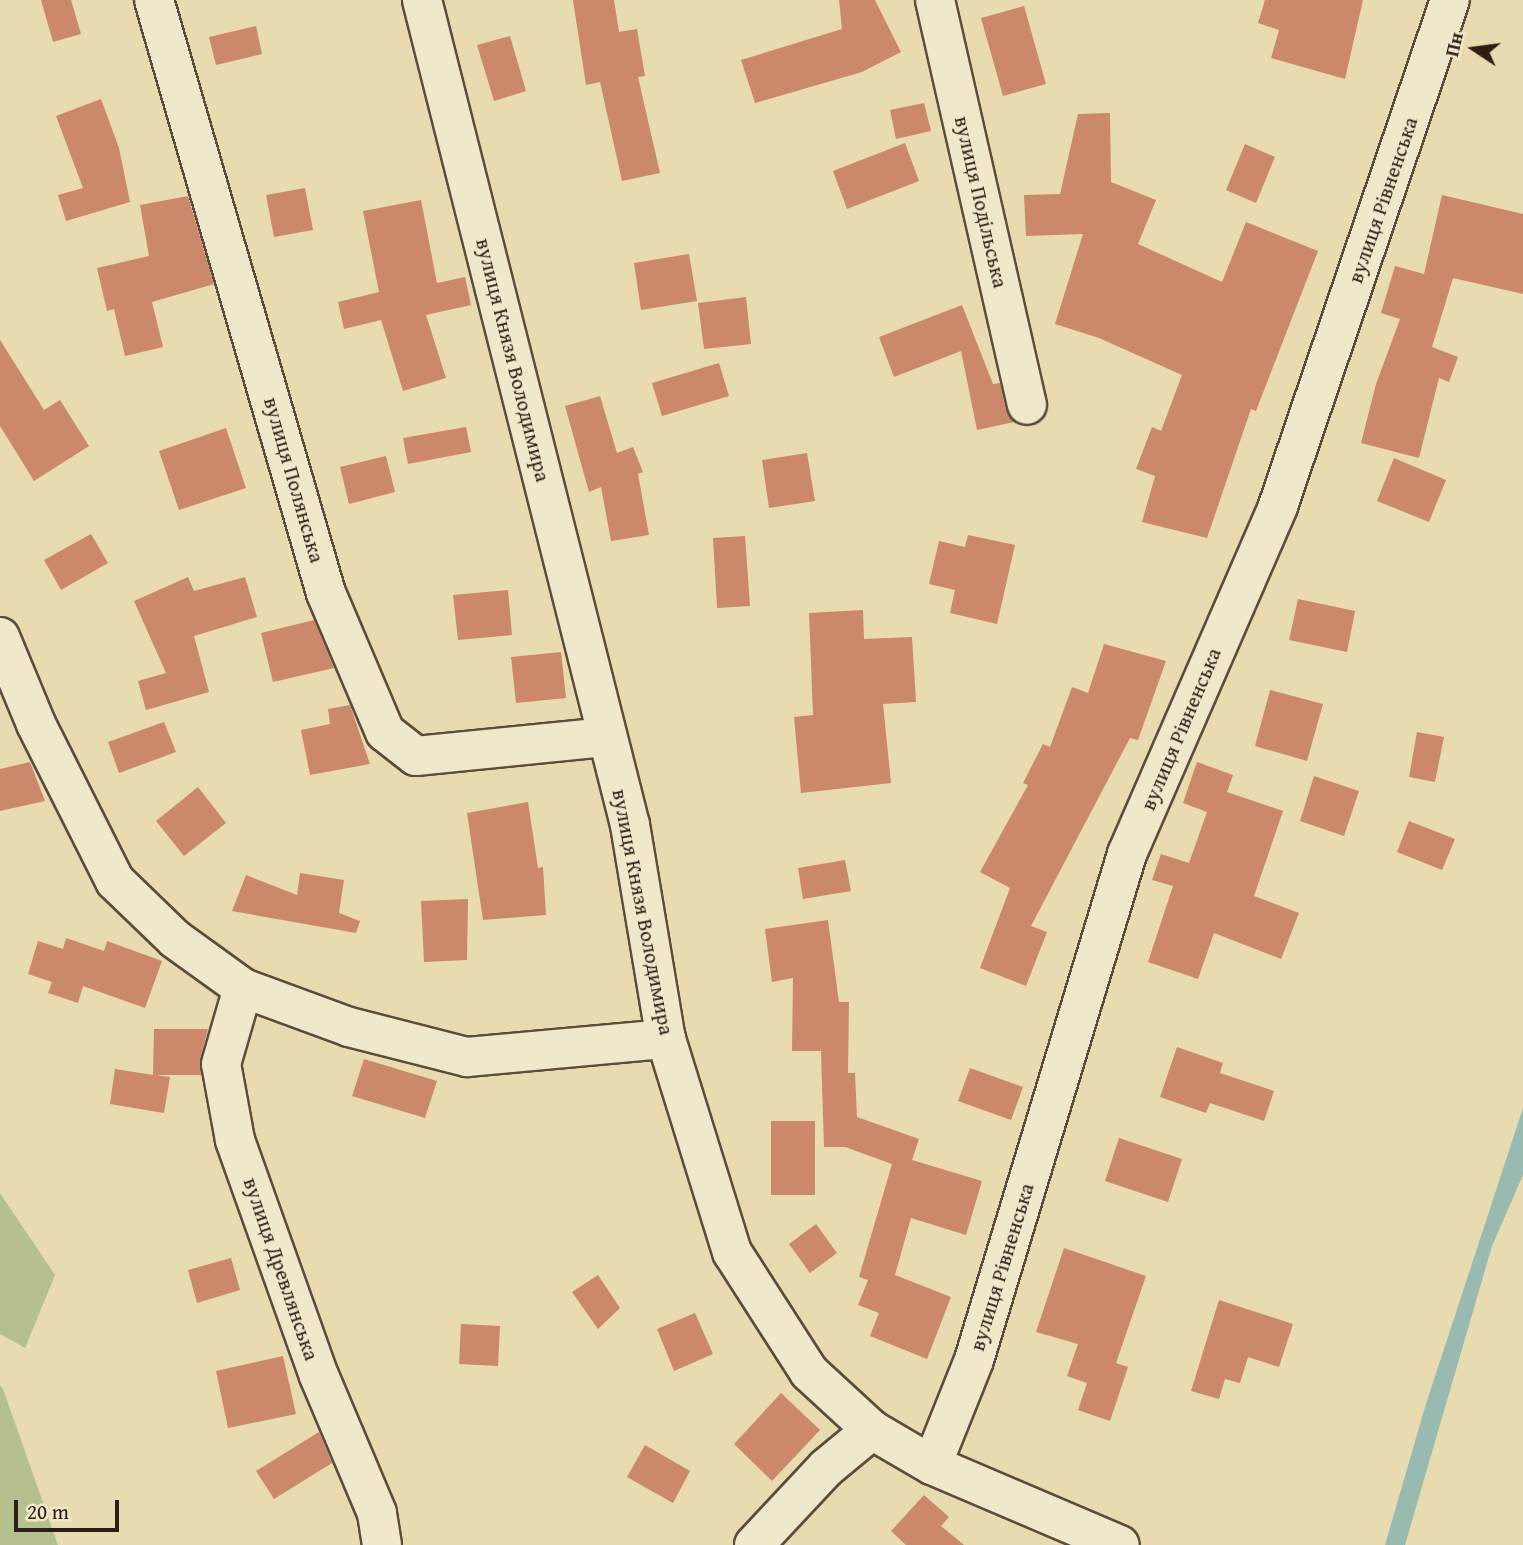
<!DOCTYPE html>
<meta charset="utf-8">
<style>
body{margin:0}
#map{position:relative;width:1523px;height:1545px;overflow:hidden;background:#e8dbaf;font-family:"Gentium Book Plus",serif}
div>[style]{position:absolute}
.green>*{inset:0;background:#b4c18c}
.water>*{inset:0;background:#98bab1}
.building>*{inset:0;background:#cb886a}
.roads{filter:drop-shadow(2px 0 #5c4c3c) drop-shadow(-2px 0 #5c4c3c) drop-shadow(0 2px #5c4c3c) drop-shadow(0 -2px #5c4c3c)}
.minor>*{height:38px;margin:-19px;padding:0 19px;transform-origin:19px;border-radius:19px;background:#f0e8cb}
span{translate:-50% -50%;white-space:nowrap;text-align:center;line-height:1.15;-webkit-text-stroke:5px #f0e8cb;paint-order:stroke}
.street-label{font-size:21px;color:#2e1c16}
.north{position:absolute;left:1439px;top:14px;width:70px;height:70px;-webkit-text-stroke:5px #f0e8cb;paint-order:stroke;rotate:283deg;font-size:19px;font-weight:700;line-height:28px;text-align:center;color:#2e1c16}
.north::after{content:'';display:block;margin:auto;width:24px;height:32px;background:#2e1c16;clip-path:polygon(50% 0,100% 100%,50% 72%,0 100%)}
.scale{position:absolute;left:14px;top:1500px;width:105px;height:32px;box-sizing:border-box;border:4px solid #2e1c16;border-top:0;padding-left:9px;font-size:21px;line-height:24px;white-space:nowrap;color:#2e1c16;-webkit-text-stroke:5px #f0e8cb;paint-order:stroke}
</style>
<div id="map">
<div class="green">
<div style="clip-path:polygon(0 1193px,55px 1275px,25px 1348px,0 1334px)"></div>
<div style="clip-path:polygon(0 1385px,3px 1389px,58px 1545px,0 1545px)"></div>
</div>
<div class="water">
<div style="clip-path:polygon(1523px 1108px,1523px 1175px,1492px 1246px,1405px 1545px,1385px 1545px,1425px 1407px)"></div>
</div>
<div class="building">
<div style="clip-path:polygon(41px 0,71px 0,81px 34px,53px 42px)"></div>
<div style="clip-path:polygon(573px 0,614px 0,619px 32px,637px 29px,645px 76px,638px 77px,660px 173px,622px 181px,600px 82px,586px 85px)"></div>
<div style="clip-path:polygon(839px 0,875px 0,901px 52px,862px 72px,755px 103px,741px 60px,842px 29px)"></div>
<div style="clip-path:polygon(1265px 0,1363px 0,1345px 79px,1271px 58px,1279px 30px,1258px 23px)"></div>
<div style="clip-path:polygon(1024px 6px,1046px 84px,1003px 96px,981px 18px)"></div>
<div style="clip-path:polygon(256px 26px,262px 54px,216px 65px,209px 37px)"></div>
<div style="clip-path:polygon(510px 36px,526px 91px,494px 101px,477px 45px)"></div>
<div style="clip-path:polygon(101px 99px,119px 148px,130px 202px,66px 221px,58px 195px,83px 188px,56px 116px)"></div>
<div style="clip-path:polygon(924px 103px,931px 131px,896px 139px,890px 110px)"></div>
<div style="clip-path:polygon(1110px 113px,1111px 182px,1156px 200px,1138px 244px,1222px 282px,1246px 222px,1318px 251px,1256px 411px,1251px 409px,1207px 538px,1142px 522px,1155px 476px,1136px 469px,1152px 427px,1161px 431px,1182px 375px,1099px 338px,1055px 324px,1083px 234px,1026px 236px,1024px 195px,1060px 194px,1078px 114px)"></div>
<div style="clip-path:polygon(905px 143px,919px 181px,847px 209px,833px 171px)"></div>
<div style="clip-path:polygon(1245px 144px,1275px 157px,1256px 203px,1226px 190px)"></div>
<div style="clip-path:polygon(305px 188px,313px 230px,274px 237px,266px 195px)"></div>
<div style="clip-path:polygon(1442px 195px,1523px 214px,1523px 294px,1453px 278px,1432px 347px,1458px 357px,1449px 382px,1439px 378px,1419px 458px,1361px 443px,1376px 384px,1400px 319px,1381px 313px,1395px 266px,1424px 274px)"></div>
<div style="clip-path:polygon(188px 196px,214px 284px,152px 302px,163px 347px,125px 356px,114px 309px,107px 311px,97px 268px,149px 256px,140px 205px)"></div>
<div style="clip-path:polygon(421px 200px,437px 283px,465px 277px,471px 305px,426px 315px,446px 378px,403px 391px,381px 320px,344px 329px,338px 302px,379px 292px,363px 211px)"></div>
<div style="clip-path:polygon(689px 254px,697px 301px,641px 310px,634px 263px)"></div>
<div style="clip-path:polygon(746px 297px,751px 344px,704px 349px,698px 303px)"></div>
<div style="clip-path:polygon(962px 305px,993px 384px,1000px 383px,1006px 410px,1014px 422px,977px 430px,961px 351px,894px 377px,879px 337px)"></div>
<div style="clip-path:polygon(0 340px,44px 410px,60px 400px,89px 446px,34px 481px,0 426px)"></div>
<div style="clip-path:polygon(719px 363px,729px 396px,662px 416px,652px 383px)"></div>
<div style="clip-path:polygon(600px 396px,617px 453px,633px 447px,643px 472px,638px 474px,649px 535px,611px 541px,601px 487px,589px 492px,565px 406px)"></div>
<div style="clip-path:polygon(466px 427px,471px 452px,408px 464px,403px 438px)"></div>
<div style="clip-path:polygon(226px 428px,246px 488px,179px 510px,159px 451px)"></div>
<div style="clip-path:polygon(807px 453px,815px 501px,769px 508px,762px 460px)"></div>
<div style="clip-path:polygon(386px 456px,395px 492px,349px 504px,340px 467px)"></div>
<div style="clip-path:polygon(1394px 458px,1446px 480px,1429px 522px,1377px 501px)"></div>
<div style="clip-path:polygon(91px 534px,108px 563px,61px 590px,44px 560px)"></div>
<div style="clip-path:polygon(968px 535px,1015px 545px,997px 624px,950px 613px,955px 590px,929px 584px,939px 541px,965px 547px)"></div>
<div style="clip-path:polygon(745px 536px,750px 606px,717px 608px,713px 538px)"></div>
<div style="clip-path:polygon(188px 577px,194px 591px,245px 577px,257px 617px,194px 636px,209px 692px,146px 710px,138px 681px,166px 673px,134px 601px)"></div>
<div style="clip-path:polygon(508px 590px,512px 635px,458px 640px,453px 595px)"></div>
<div style="clip-path:polygon(1298px 599px,1355px 611px,1347px 652px,1289px 640px)"></div>
<div style="clip-path:polygon(863px 610px,864px 639px,912px 637px,916px 702px,883px 704px,891px 783px,801px 793px,794px 717px,813px 715px,809px 613px)"></div>
<div style="clip-path:polygon(314px 620px,334px 668px,273px 682px,261px 633px)"></div>
<div style="clip-path:polygon(1104px 644px,1166px 661px,1138px 740px,1130px 738px,1031px 926px,1047px 932px,1026px 986px,980px 968px,1010px 888px,980px 872px,1028px 785px,1023px 783px,1043px 744px,1050px 747px,1072px 687px,1088px 693px)"></div>
<div style="clip-path:polygon(561px 652px,566px 698px,516px 703px,511px 657px)"></div>
<div style="clip-path:polygon(1270px 690px,1323px 704px,1307px 761px,1255px 746px)"></div>
<div style="clip-path:polygon(350px 705px,370px 764px,310px 775px,301px 730px,330px 724px,328px 709px)"></div>
<div style="clip-path:polygon(164px 722px,176px 752px,119px 773px,108px 742px)"></div>
<div style="clip-path:polygon(1417px 732px,1444px 737px,1435px 782px,1409px 777px)"></div>
<div style="clip-path:polygon(30px 762px,45px 801px,0 811px,0 769px)"></div>
<div style="clip-path:polygon(1197px 762px,1233px 775px,1227px 792px,1283px 811px,1254px 896px,1299px 913px,1281px 959px,1214px 933px,1198px 979px,1148px 962px,1173px 886px,1152px 880px,1161px 854px,1189px 863px,1207px 812px,1183px 803px)"></div>
<div style="clip-path:polygon(1314px 776px,1359px 791px,1344px 836px,1300px 821px)"></div>
<div style="clip-path:polygon(198px 787px,226px 823px,184px 856px,156px 821px)"></div>
<div style="clip-path:polygon(528px 802px,538px 868px,543px 867px,546px 915px,483px 920px,467px 813px)"></div>
<div style="clip-path:polygon(1409px 821px,1455px 839px,1442px 870px,1397px 852px)"></div>
<div style="clip-path:polygon(845px 860px,851px 891px,803px 899px,798px 868px)"></div>
<div style="clip-path:polygon(300px 873px,344px 880px,339px 913px,360px 921px,356px 933px,232px 911px,246px 875px,297px 895px)"></div>
<div style="clip-path:polygon(468px 899px,467px 960px,424px 962px,421px 901px)"></div>
<div style="clip-path:polygon(828px 920px,839px 1002px,849px 1002px,848px 1073px,855px 1073px,857px 1117px,919px 1139px,912px 1160px,982px 1181px,966px 1235px,911px 1218px,895px 1275px,951px 1297px,927px 1359px,870px 1336px,879px 1313px,858px 1305px,868px 1280px,859px 1277px,892px 1164px,845px 1147px,824px 1147px,821px 1051px,792px 1051px,793px 978px,772px 982px,765px 929px)"></div>
<div style="clip-path:polygon(66px 938px,104px 951px,107px 941px,162px 961px,145px 1008px,83px 986px,78px 1003px,48px 993px,52px 982px,28px 974px,38px 941px,63px 949px)"></div>
<div style="clip-path:polygon(154px 1029px,208px 1029px,200px 1059px,201px 1075px,156px 1075px,170px 1077px,164px 1113px,110px 1104px,115px 1069px,153px 1075px)"></div>
<div style="clip-path:polygon(1177px 1047px,1223px 1063px,1220px 1073px,1274px 1091px,1264px 1121px,1210px 1103px,1206px 1113px,1160px 1097px)"></div>
<div style="clip-path:polygon(364px 1059px,437px 1081px,425px 1118px,352px 1096px)"></div>
<div style="clip-path:polygon(970px 1068px,1023px 1087px,1011px 1120px,958px 1101px)"></div>
<div style="clip-path:polygon(771px 1121px,815px 1121px,815px 1195px,771px 1195px)"></div>
<div style="clip-path:polygon(1119px 1138px,1182px 1159px,1168px 1202px,1105px 1181px)"></div>
<div style="clip-path:polygon(816px 1224px,837px 1253px,810px 1273px,789px 1244px)"></div>
<div style="clip-path:polygon(1064px 1248px,1146px 1276px,1116px 1363px,1128px 1367px,1110px 1421px,1078px 1410px,1087px 1383px,1067px 1376px,1078px 1344px,1036px 1332px)"></div>
<div style="clip-path:polygon(231px 1258px,240px 1290px,197px 1303px,188px 1270px)"></div>
<div style="clip-path:polygon(598px 1275px,620px 1308px,598px 1329px,572px 1292px)"></div>
<div style="clip-path:polygon(1219px 1300px,1293px 1324px,1279px 1367px,1248px 1357px,1240px 1383px,1225px 1379px,1219px 1399px,1191px 1391px)"></div>
<div style="clip-path:polygon(695px 1313px,713px 1354px,674px 1371px,657px 1329px)"></div>
<div style="clip-path:polygon(461px 1324px,500px 1326px,498px 1366px,459px 1364px)"></div>
<div style="clip-path:polygon(283px 1356px,296px 1414px,228px 1428px,216px 1371px)"></div>
<div style="clip-path:polygon(781px 1393px,820px 1430px,772px 1481px,734px 1444px)"></div>
<div style="clip-path:polygon(319px 1432px,332px 1463px,274px 1499px,256px 1471px)"></div>
<div style="clip-path:polygon(645px 1445px,690px 1471px,673px 1503px,627px 1477px)"></div>
<div style="clip-path:polygon(924px 1495px,949px 1517px,941px 1526px,964px 1545px,906px 1545px,891px 1531px)"></div>
</div>
<div class="roads">
<div class="minor">
<div style="left:154px;top:0;width:617px;rotate:73.83deg"></div>
<div style="left:326px;top:593px;width:151px;rotate:67deg"></div>
<div style="left:385px;top:732px;width:39px;rotate:38deg"></div>
<div style="left:416px;top:756px;width:192px;rotate:-5.7deg"></div>
<div style="left:422px;top:0;width:851px;rotate:75.85deg"></div>
<div style="left:630px;top:825px;width:217px;rotate:80.5deg"></div>
<div style="left:666px;top:1039px;width:223px;rotate:72.8deg"></div>
<div style="left:732px;top:1252px;width:143px;rotate:57.3deg"></div>
<div style="left:809px;top:1372px;width:86px;rotate:42.6deg"></div>
<div style="left:872px;top:1430px;width:69px;rotate:30.3deg"></div>
<div style="left:932px;top:1465px;width:204px;rotate:23.1deg"></div>
<div style="left:935px;top:0;width:415px;rotate:77.2deg"></div>
<div style="left:0;top:637px;width:94px;rotate:67.5deg"></div>
<div style="left:36px;top:724px;width:176px;rotate:63.3deg"></div>
<div style="left:115px;top:881px;width:83px;rotate:44deg"></div>
<div style="left:175px;top:939px;width:84px;rotate:35.8deg"></div>
<div style="left:932px;top:1465px;width:113px;rotate:-68.2deg"></div>
<div style="left:974px;top:1360px;width:529px;rotate:-73.18deg"></div>
<div style="left:1127px;top:854px;width:379px;rotate:-66.5deg"></div>
<div style="left:1278px;top:506px;width:534px;rotate:-71.23deg"></div>
<div style="left:382px;top:1545px;width:32px;rotate:-99deg"></div>
<div style="left:377px;top:1513px;width:149px;rotate:-112.9deg"></div>
<div style="left:319px;top:1376px;width:251px;rotate:-109.6deg"></div>
<div style="left:235px;top:1140px;width:77px;rotate:-100.4deg"></div>
<div style="left:221px;top:1064px;width:79px;rotate:-73.9deg"></div>
<div style="left:243px;top:988px;width:113px;rotate:20.2deg"></div>
<div style="left:349px;top:1027px;width:122px;rotate:14.3deg"></div>
<div style="left:467px;top:1057px;width:200px;rotate:-5.2deg"></div>
<div style="left:754px;top:1545px;width:105px;rotate:-46.9deg"></div>
<div style="left:826px;top:1468px;width:60px;rotate:-39.6deg"></div>
</div>
</div>
<div class="street-label">
<span style="left:1383px;top:200px;rotate:-71deg">вулиця Рівненська</span>
<span style="left:981px;top:202px;rotate:77deg">вулиця Подільська</span>
<span style="left:513px;top:360px;rotate:76deg">вулиця Князя Володимира</span>
<span style="left:294px;top:480px;rotate:74deg">вулиця Полянська</span>
<span style="left:1181px;top:729px;rotate:-67deg">вулиця Рівненська</span>
<span style="left:643px;top:912px;rotate:79deg">вулиця Князя Володимира</span>
<span style="left:1002px;top:1267px;rotate:-73deg">вулиця Рівненська</span>
<span style="left:281px;top:1269px;rotate:71deg">вулиця Древлянська</span>
</div>
<div class="north">Пн</div>
<div class="scale">20 m</div>
</div>
